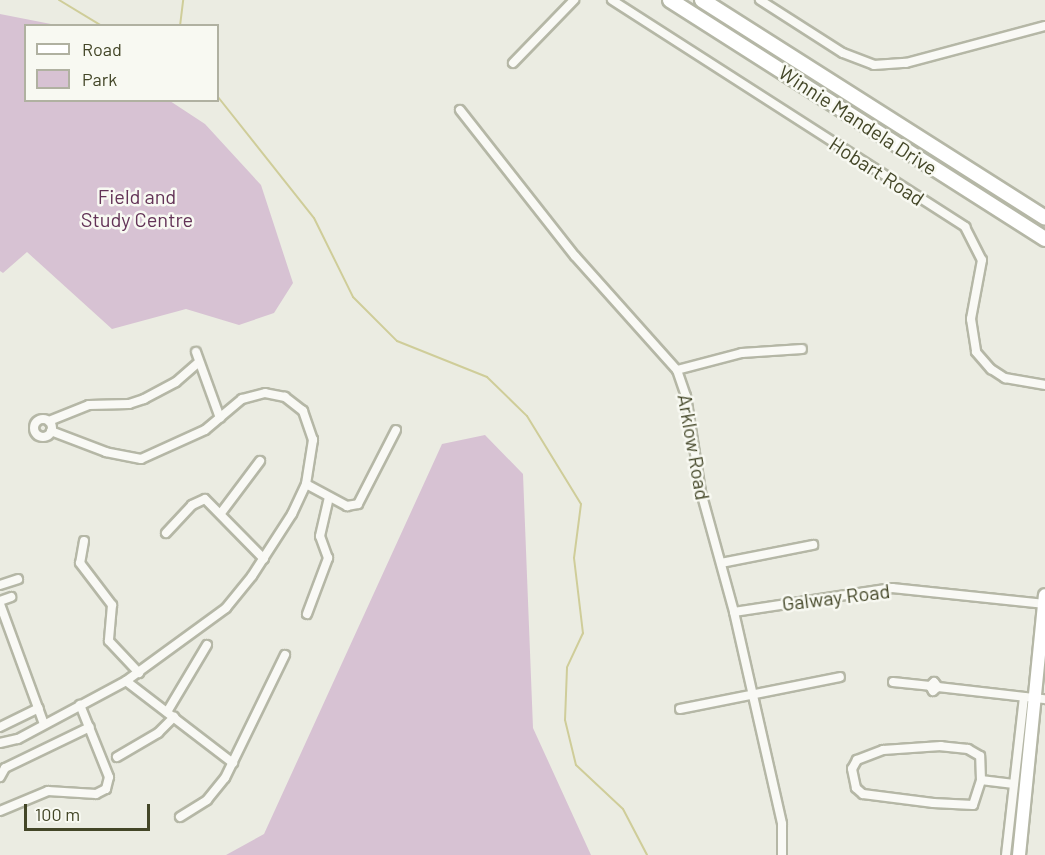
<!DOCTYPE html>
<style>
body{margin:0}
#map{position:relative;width:1045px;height:855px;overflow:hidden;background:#ebece2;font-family:Barlow,sans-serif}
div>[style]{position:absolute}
.green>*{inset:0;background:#d7c2d3}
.stream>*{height:2px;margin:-1px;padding:0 1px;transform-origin:1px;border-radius:1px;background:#cfcd99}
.roads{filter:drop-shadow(2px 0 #b5b7a6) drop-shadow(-2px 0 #b5b7a6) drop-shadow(0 2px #b5b7a6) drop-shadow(0 -2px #b5b7a6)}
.street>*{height:8px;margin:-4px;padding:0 4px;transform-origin:4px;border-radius:4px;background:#f9f9f5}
.street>.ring{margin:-4px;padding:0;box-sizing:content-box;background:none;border:8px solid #f9f9f5;border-radius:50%}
.secondary>*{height:12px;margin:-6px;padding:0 6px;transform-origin:6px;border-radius:6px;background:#fff}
.primary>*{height:14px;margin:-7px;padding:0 7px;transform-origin:7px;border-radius:7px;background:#fff}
span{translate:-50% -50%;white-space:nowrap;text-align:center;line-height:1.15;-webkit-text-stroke:5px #f8f9f2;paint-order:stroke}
.street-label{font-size:20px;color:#434627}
.park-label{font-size:20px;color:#633357}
.legend{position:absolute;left:24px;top:24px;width:195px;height:78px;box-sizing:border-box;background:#f8f9f2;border:2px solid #b0b1a1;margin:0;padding:8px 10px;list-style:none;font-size:18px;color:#434627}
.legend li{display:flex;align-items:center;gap:12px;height:30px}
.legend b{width:30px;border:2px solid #b0b1a1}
.scale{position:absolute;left:24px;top:804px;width:126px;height:27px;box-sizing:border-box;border:3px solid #434627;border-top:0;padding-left:8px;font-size:18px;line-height:21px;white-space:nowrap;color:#434627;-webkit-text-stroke:4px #f8f9f2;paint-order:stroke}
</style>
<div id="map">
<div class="green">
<div style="clip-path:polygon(0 14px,56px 25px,26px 26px,26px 100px,170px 101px,205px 124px,261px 185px,293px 283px,274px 313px,239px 325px,186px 309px,112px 329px,27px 252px,3px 273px,0 271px)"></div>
<div style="clip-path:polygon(485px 435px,523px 474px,533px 728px,591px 855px,226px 855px,264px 834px,442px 444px)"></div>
</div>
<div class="stream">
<div style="left:59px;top:0;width:50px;rotate:31.2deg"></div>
<div style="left:180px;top:26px;width:26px;rotate:-83deg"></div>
<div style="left:218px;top:97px;width:154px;rotate:51.6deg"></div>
<div style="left:314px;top:218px;width:88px;rotate:63.7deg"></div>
<div style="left:353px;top:297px;width:62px;rotate:45deg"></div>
<div style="left:397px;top:341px;width:97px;rotate:21.8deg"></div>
<div style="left:487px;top:377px;width:56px;rotate:44.3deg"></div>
<div style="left:527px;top:416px;width:103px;rotate:58.5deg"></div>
<div style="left:581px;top:504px;width:54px;rotate:97.4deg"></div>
<div style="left:574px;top:558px;width:76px;rotate:83.2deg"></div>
<div style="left:583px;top:633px;width:38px;rotate:115deg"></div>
<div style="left:567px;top:668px;width:52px;rotate:92.2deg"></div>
<div style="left:565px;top:720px;width:46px;rotate:76.3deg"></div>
<div style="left:576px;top:765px;width:64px;rotate:43.1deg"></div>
<div style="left:623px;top:809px;width:52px;rotate:62.4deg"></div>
</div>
<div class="roads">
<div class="street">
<div style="left:612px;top:0;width:420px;rotate:32.7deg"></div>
<div style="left:965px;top:227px;width:37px;rotate:63deg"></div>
<div style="left:982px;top:260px;width:60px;rotate:100.6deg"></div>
<div style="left:971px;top:319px;width:33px;rotate:81deg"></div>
<div style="left:976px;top:352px;width:23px;rotate:49deg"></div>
<div style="left:991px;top:369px;width:17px;rotate:33deg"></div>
<div style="left:1005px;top:378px;width:41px;rotate:9.9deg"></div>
<div style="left:760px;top:0;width:98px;rotate:32.6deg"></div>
<div style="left:843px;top:53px;width:33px;rotate:21deg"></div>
<div style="left:874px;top:65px;width:32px;rotate:-4deg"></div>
<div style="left:906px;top:63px;width:144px;rotate:-14.9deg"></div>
<div style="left:513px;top:63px;width:88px;rotate:-45.9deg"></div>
<div style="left:460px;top:110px;width:186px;rotate:51.8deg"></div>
<div style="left:575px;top:256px;width:153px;rotate:48.2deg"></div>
<div style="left:677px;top:370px;width:28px;rotate:71deg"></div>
<div style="left:686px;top:396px;width:97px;rotate:81.1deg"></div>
<div style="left:701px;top:492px;width:124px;rotate:74.6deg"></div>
<div style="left:734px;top:612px;width:217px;rotate:77.2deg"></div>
<div style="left:782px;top:824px;width:31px;rotate:90deg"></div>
<div style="left:196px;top:352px;width:70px;rotate:70deg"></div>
<div style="left:677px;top:370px;width:67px;rotate:-14.7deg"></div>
<div style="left:742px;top:353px;width:60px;rotate:-3.8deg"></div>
<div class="ring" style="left:34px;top:419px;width:10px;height:10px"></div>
<div style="left:49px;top:421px;width:43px;rotate:-21.8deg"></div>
<div style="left:89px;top:405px;width:40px;rotate:-1.4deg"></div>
<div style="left:129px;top:404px;width:16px;rotate:-18deg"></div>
<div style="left:144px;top:399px;width:36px;rotate:-28deg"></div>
<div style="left:176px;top:382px;width:30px;rotate:-41deg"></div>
<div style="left:306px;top:484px;width:47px;rotate:28.2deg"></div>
<div style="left:347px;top:506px;width:11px;rotate:-10deg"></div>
<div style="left:358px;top:504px;width:83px;rotate:-62.8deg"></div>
<div style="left:221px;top:513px;width:65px;rotate:-53.1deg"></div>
<div style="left:166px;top:533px;width:38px;rotate:-47deg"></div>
<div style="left:192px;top:505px;width:14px;rotate:-25deg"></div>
<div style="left:205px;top:499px;width:84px;rotate:45.5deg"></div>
<div style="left:84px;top:541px;width:22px;rotate:100deg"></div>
<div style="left:80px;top:563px;width:53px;rotate:52.7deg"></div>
<div style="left:112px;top:605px;width:36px;rotate:95deg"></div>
<div style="left:109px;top:641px;width:44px;rotate:46.8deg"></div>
<div style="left:721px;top:563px;width:94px;rotate:-11.1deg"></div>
<div style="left:0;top:585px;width:19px;rotate:-18deg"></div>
<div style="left:0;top:601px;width:12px;rotate:-20deg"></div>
<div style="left:0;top:604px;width:128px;rotate:69.9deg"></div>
<div style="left:734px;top:612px;width:160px;rotate:-8.6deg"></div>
<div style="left:892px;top:588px;width:154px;rotate:6deg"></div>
<div style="left:307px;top:614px;width:60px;rotate:-69.4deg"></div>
<div style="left:328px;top:558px;width:23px;rotate:-110deg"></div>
<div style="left:320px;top:536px;width:40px;rotate:-77deg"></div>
<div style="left:126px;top:681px;width:135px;rotate:37.5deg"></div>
<div style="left:893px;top:682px;width:37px;rotate:6deg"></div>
<div style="left:930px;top:686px;width:6px;rotate:59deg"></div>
<div style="left:933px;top:691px;width:6px;rotate:-39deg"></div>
<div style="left:938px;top:687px;width:6px;rotate:-129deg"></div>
<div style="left:934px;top:682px;width:6px;rotate:135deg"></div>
<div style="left:938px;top:687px;width:107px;rotate:6.5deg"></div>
<div style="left:680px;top:709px;width:163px;rotate:-11.3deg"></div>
<div style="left:167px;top:712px;width:78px;rotate:-59.2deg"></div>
<div style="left:0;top:727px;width:43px;rotate:-26deg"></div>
<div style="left:0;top:743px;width:18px;rotate:-13deg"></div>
<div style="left:18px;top:739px;width:123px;rotate:-28.2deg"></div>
<div style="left:126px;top:681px;width:124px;rotate:-36.1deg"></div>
<div style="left:226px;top:608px;width:41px;rotate:-50.9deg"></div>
<div style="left:252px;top:576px;width:74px;rotate:-57.2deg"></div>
<div style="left:292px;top:514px;width:33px;rotate:-65deg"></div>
<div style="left:306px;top:484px;width:45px;rotate:-81deg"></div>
<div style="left:313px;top:440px;width:31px;rotate:-109deg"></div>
<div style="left:303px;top:411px;width:23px;rotate:-142deg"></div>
<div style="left:285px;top:397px;width:20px;rotate:-169deg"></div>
<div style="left:265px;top:393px;width:24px;rotate:165deg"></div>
<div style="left:242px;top:399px;width:48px;rotate:140deg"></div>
<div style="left:205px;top:430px;width:70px;rotate:155.6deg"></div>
<div style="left:141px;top:459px;width:36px;rotate:-169deg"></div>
<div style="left:106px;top:452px;width:59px;rotate:-159.1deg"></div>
<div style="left:117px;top:757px;width:48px;rotate:-30.3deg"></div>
<div style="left:158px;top:733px;width:23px;rotate:-45deg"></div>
<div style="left:0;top:777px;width:10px;rotate:-61deg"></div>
<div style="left:5px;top:768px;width:94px;rotate:-25.8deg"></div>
<div style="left:981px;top:780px;width:24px;rotate:-92deg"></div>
<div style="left:980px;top:756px;width:14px;rotate:-150deg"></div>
<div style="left:968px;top:749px;width:27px;rotate:-174deg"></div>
<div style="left:941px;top:746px;width:58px;rotate:176.1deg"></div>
<div style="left:883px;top:750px;width:28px;rotate:159deg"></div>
<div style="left:857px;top:760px;width:10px;rotate:119deg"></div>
<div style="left:852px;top:769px;width:19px;rotate:78deg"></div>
<div style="left:856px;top:788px;width:9px;rotate:41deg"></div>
<div style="left:863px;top:794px;width:71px;rotate:7.3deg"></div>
<div style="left:933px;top:803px;width:40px;rotate:2.9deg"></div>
<div style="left:973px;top:805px;width:26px;rotate:-72deg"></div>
<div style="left:981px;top:780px;width:33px;rotate:7deg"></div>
<div style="left:0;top:811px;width:52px;rotate:-22.6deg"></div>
<div style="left:48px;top:791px;width:48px;rotate:3.6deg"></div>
<div style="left:96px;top:794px;width:11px;rotate:-27deg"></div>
<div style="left:106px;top:789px;width:12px;rotate:-76deg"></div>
<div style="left:109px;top:777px;width:78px;rotate:-111.9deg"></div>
<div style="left:180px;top:817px;width:32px;rotate:-32deg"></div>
<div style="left:207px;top:800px;width:28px;rotate:-51deg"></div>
<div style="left:225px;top:778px;width:137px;rotate:-64deg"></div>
<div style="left:1006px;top:855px;width:159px;rotate:-83.5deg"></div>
</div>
<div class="secondary">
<div style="left:1019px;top:855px;width:261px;rotate:-84.3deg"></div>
</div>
<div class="primary">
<div style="left:670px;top:0;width:445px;rotate:32.5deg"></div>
<div style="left:702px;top:0;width:406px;rotate:32.4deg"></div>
</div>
</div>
<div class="street-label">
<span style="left:858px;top:120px;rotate:33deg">Winnie Mandela Drive</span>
<span style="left:877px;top:171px;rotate:33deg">Hobart Road</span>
<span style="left:694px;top:447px;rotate:80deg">Arklow Road</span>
<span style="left:836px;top:597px;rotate:-7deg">Galway Road</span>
</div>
<div class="park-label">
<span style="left:137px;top:208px">Field and<br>Study Centre</span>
</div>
<ul class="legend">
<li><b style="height:8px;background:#fff"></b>Road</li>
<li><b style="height:16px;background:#d7c2d3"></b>Park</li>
</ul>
<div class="scale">100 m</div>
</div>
